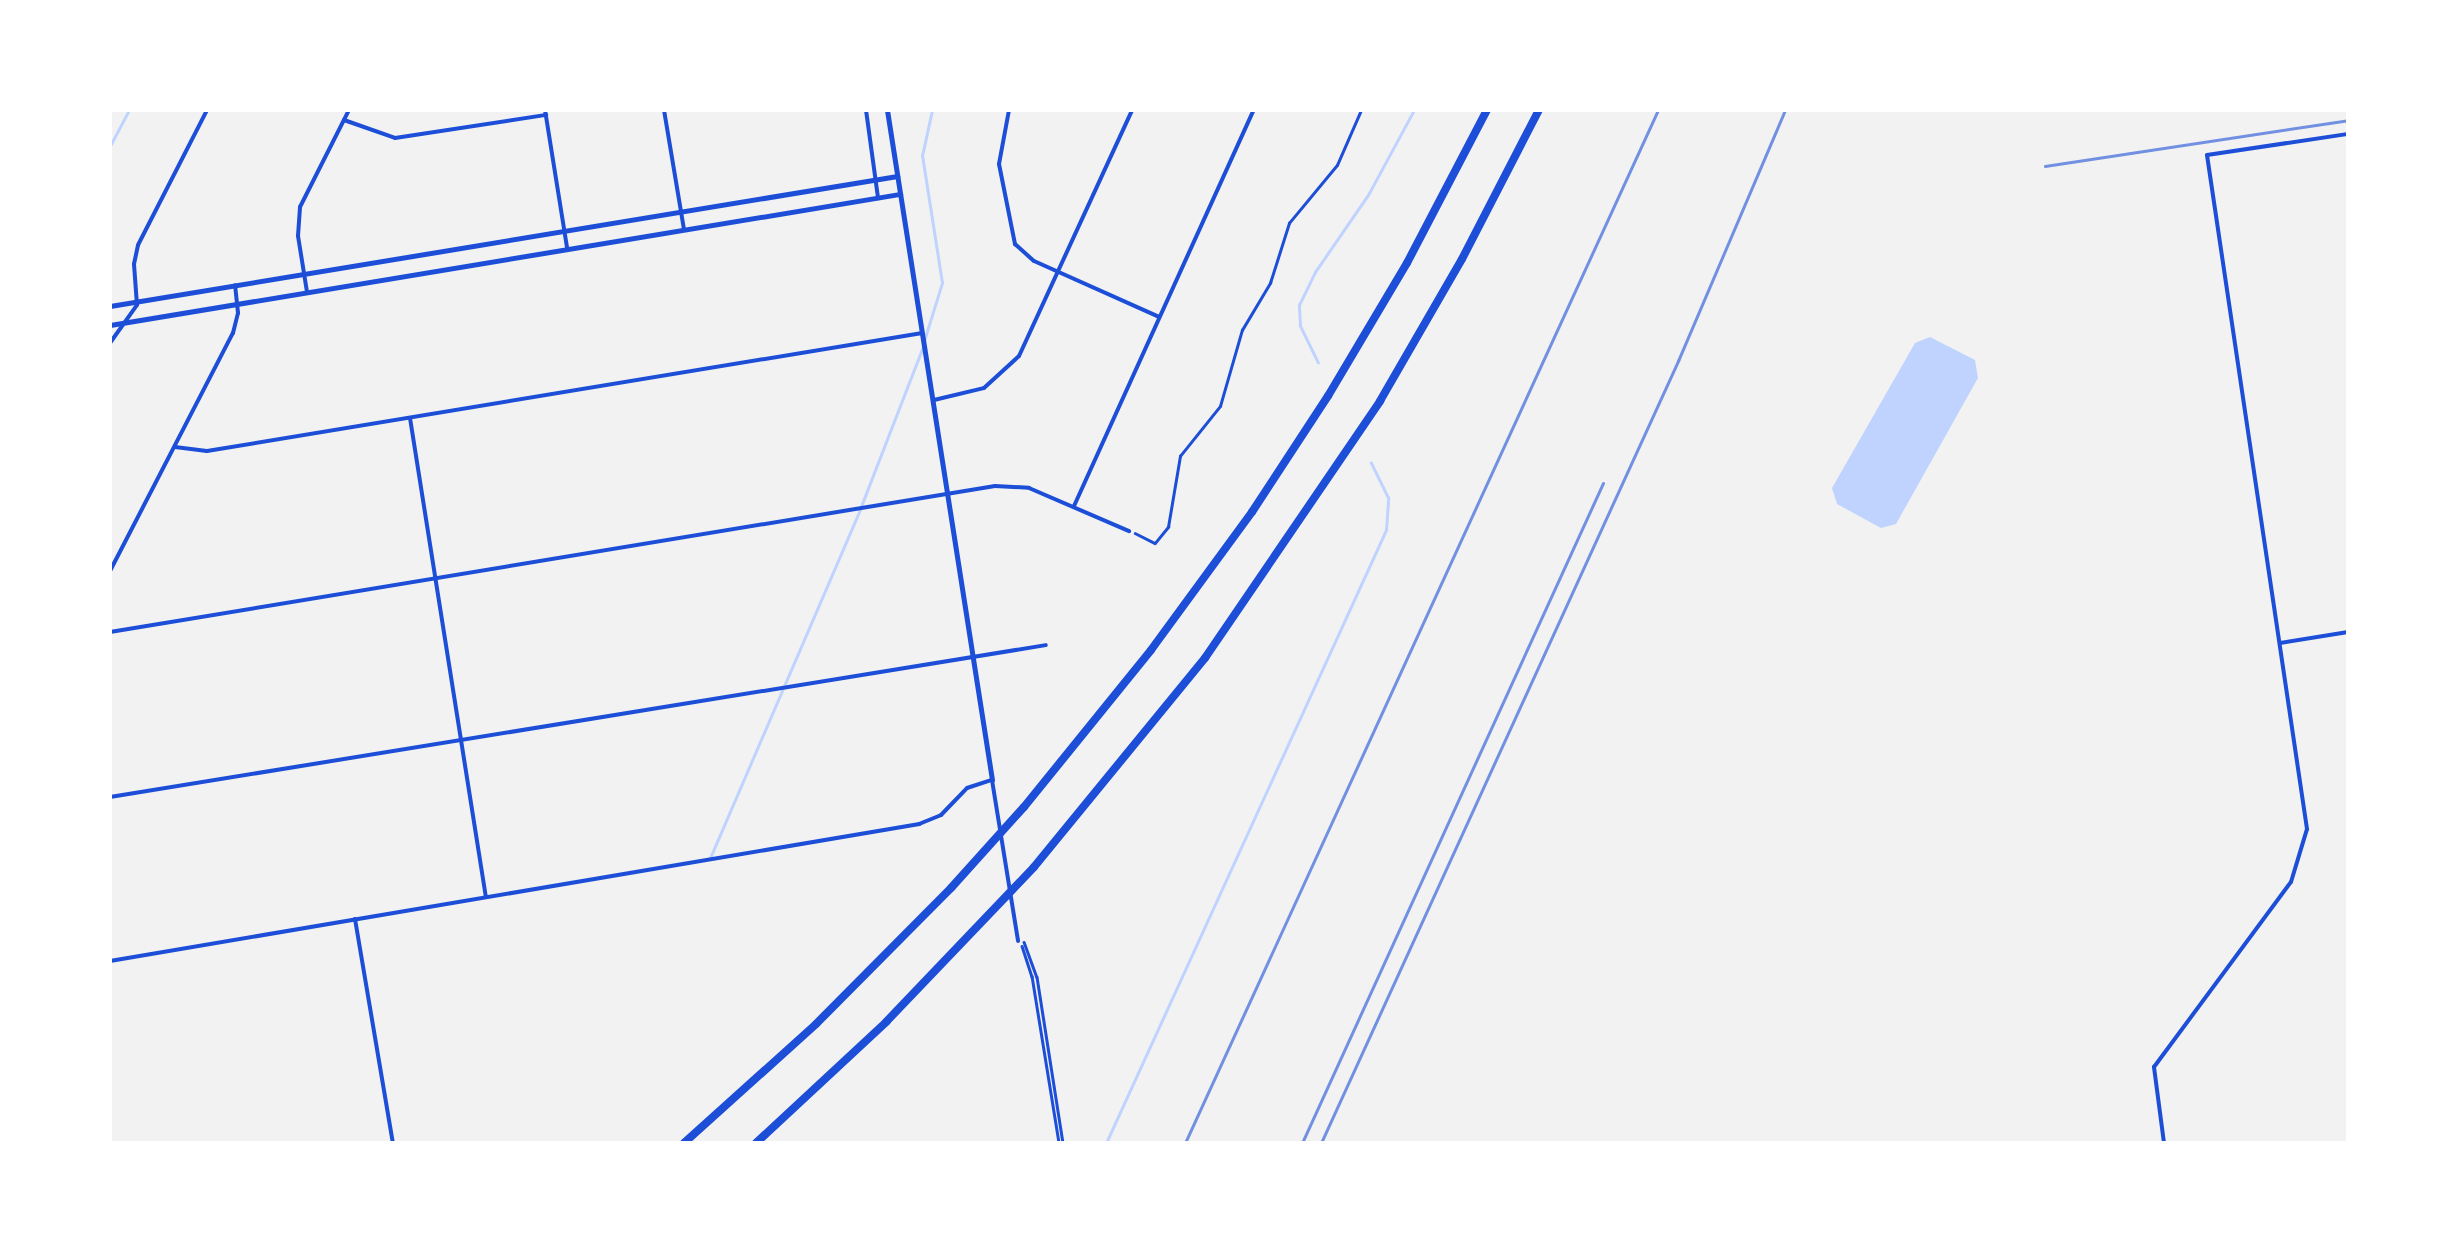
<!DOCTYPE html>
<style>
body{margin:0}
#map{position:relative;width:2458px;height:1253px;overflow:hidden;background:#f2f2f2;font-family:Inter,sans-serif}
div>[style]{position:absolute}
.water>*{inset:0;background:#bfd3fe}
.stream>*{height:2.5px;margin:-1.25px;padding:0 1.25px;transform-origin:1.25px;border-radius:1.25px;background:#bfd3fe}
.path>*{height:2.5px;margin:-1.25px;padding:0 1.25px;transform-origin:1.25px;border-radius:1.25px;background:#1d4ed8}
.minor>*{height:4px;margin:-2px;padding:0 2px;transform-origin:2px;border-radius:2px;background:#1d4ed8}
.tertiary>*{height:5px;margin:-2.5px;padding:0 2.5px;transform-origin:2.5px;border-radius:2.5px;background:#1d4ed8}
.motorway>*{height:8px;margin:-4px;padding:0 4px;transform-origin:4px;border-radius:4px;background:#1d4ed8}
.rail>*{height:2.5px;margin:-1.25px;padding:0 1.25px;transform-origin:1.25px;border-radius:1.25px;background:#7290e2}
span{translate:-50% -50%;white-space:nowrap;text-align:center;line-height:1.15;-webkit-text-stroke:10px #fff;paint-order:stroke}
.frame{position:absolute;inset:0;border:112px solid #fff;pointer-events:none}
</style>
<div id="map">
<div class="water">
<div style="clip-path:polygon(1930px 337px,1975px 360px,1978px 378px,1896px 524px,1881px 528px,1837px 504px,1832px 488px,1915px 343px)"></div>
</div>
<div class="stream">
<div style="left:110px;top:146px;width:41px;rotate:-62.2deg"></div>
<div style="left:924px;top:341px;width:61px;rotate:-72.8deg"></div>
<div style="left:942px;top:283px;width:129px;rotate:-98.9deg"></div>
<div style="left:922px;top:156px;width:47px;rotate:-77.7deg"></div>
<div style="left:1318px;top:363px;width:41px;rotate:-115.9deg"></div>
<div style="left:1300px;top:326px;width:21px;rotate:-93deg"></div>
<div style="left:1299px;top:305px;width:37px;rotate:-64deg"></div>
<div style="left:1315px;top:272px;width:93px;rotate:-55.5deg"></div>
<div style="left:1368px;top:195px;width:97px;rotate:-61.6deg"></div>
<div style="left:710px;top:858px;width:380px;rotate:-66.7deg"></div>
<div style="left:860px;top:509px;width:172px;rotate:-68.8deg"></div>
<div style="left:1106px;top:1143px;width:674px;rotate:-65.45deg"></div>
<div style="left:1386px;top:530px;width:32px;rotate:-86deg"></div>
<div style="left:1388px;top:498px;width:39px;rotate:-116deg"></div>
</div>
<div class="path">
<div style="left:1135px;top:533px;width:22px;rotate:27deg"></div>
<div style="left:1155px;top:543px;width:21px;rotate:-51deg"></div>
<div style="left:1168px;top:527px;width:72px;rotate:-80.4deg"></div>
<div style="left:1180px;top:456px;width:64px;rotate:-51.3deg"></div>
<div style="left:1220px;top:406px;width:79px;rotate:-73.9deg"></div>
<div style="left:1242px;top:330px;width:55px;rotate:-59.2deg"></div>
<div style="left:1270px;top:283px;width:63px;rotate:-72.4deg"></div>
<div style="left:1289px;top:223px;width:75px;rotate:-50.4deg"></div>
<div style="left:1337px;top:165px;width:60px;rotate:-66.4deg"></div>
<div style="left:1024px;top:942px;width:37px;rotate:70deg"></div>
<div style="left:1037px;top:977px;width:168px;rotate:81.1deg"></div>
<div style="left:1022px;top:946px;width:32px;rotate:72deg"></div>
<div style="left:1032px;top:976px;width:169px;rotate:80.8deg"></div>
</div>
<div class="minor">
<div style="left:545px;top:110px;width:140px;rotate:80.9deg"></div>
<div style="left:664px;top:110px;width:121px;rotate:80.5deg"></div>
<div style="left:866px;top:110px;width:89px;rotate:82.2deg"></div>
<div style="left:1009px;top:110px;width:55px;rotate:100.5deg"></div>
<div style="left:999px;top:164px;width:82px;rotate:78.7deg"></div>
<div style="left:1015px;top:244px;width:25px;rotate:42deg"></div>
<div style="left:1034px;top:261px;width:137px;rotate:24.1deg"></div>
<div style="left:344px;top:120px;width:54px;rotate:19.4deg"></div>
<div style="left:395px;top:138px;width:153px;rotate:-8.7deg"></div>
<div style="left:307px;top:292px;width:57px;rotate:-99.1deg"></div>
<div style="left:298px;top:236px;width:29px;rotate:-86deg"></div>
<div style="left:300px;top:207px;width:109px;rotate:-63.2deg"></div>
<div style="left:110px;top:343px;width:47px;rotate:-54.6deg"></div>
<div style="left:137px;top:305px;width:41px;rotate:-94.2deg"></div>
<div style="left:134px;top:264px;width:19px;rotate:-78deg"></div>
<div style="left:138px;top:245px;width:152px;rotate:-62.9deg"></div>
<div style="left:934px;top:400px;width:51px;rotate:-13.5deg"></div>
<div style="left:984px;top:388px;width:47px;rotate:-42.4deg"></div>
<div style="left:1019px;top:356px;width:271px;rotate:-65.3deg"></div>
<div style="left:410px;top:418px;width:484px;rotate:81deg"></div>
<div style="left:175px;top:447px;width:32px;rotate:7deg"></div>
<div style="left:207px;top:451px;width:725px;rotate:-9.37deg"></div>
<div style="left:1074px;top:506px;width:435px;rotate:-65.6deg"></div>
<div style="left:110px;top:571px;width:268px;rotate:-62.7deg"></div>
<div style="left:233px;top:333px;width:21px;rotate:-76deg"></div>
<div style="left:238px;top:313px;width:28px;rotate:-96deg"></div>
<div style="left:110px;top:632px;width:897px;rotate:-9.37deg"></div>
<div style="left:995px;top:486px;width:34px;rotate:3deg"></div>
<div style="left:1029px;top:488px;width:109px;rotate:23.3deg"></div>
<div style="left:2280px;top:643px;width:69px;rotate:-9.2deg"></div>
<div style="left:110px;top:797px;width:948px;rotate:-9.22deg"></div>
<div style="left:355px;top:919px;width:227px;rotate:80.4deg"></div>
<div style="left:110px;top:961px;width:821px;rotate:-9.61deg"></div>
<div style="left:919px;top:824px;width:24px;rotate:-22deg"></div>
<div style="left:941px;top:815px;width:37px;rotate:-46deg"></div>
<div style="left:967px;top:788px;width:26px;rotate:-18deg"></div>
<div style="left:992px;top:780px;width:163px;rotate:80.8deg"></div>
<div style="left:2164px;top:1143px;width:77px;rotate:-97.5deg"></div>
<div style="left:2154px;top:1067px;width:230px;rotate:-53.5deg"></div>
<div style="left:2291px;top:882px;width:55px;rotate:-73.2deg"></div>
<div style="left:2307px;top:829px;width:681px;rotate:-98.44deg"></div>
<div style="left:2207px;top:155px;width:143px;rotate:-8.5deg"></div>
</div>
<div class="tertiary">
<div style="left:887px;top:110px;width:678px;rotate:81.09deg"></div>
<div style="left:110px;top:306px;width:798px;rotate:-9.38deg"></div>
<div style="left:110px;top:325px;width:801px;rotate:-9.42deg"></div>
</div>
<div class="motorway">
<div style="left:684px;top:1143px;width:178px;rotate:-42deg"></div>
<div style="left:816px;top:1024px;width:192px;rotate:-45.2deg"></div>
<div style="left:951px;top:888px;width:109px;rotate:-48deg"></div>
<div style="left:1024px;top:807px;width:202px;rotate:-51deg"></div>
<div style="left:1151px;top:650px;width:171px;rotate:-53.8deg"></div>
<div style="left:1252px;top:512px;width:139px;rotate:-56.8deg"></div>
<div style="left:1328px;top:396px;width:155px;rotate:-59.3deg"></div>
<div style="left:1407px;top:263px;width:173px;rotate:-62.4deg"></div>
<div style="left:756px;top:1143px;width:178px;rotate:-42.9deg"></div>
<div style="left:886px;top:1022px;width:214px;rotate:-46.3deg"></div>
<div style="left:1034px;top:867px;width:270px;rotate:-50.7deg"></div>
<div style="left:1205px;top:658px;width:311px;rotate:-55.7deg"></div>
<div style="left:1380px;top:401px;width:164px;rotate:-60deg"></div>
<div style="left:1462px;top:259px;width:168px;rotate:-62.7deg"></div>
</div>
<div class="rail">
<div style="left:2045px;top:166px;width:306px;rotate:-8.6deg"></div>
<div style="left:1185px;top:1143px;width:1136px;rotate:-65.4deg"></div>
<div style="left:1302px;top:1143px;width:725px;rotate:-65.48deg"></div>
<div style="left:1321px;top:1143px;width:860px;rotate:-65.46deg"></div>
<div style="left:1678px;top:361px;width:273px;rotate:-66.9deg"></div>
</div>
<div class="frame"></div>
</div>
